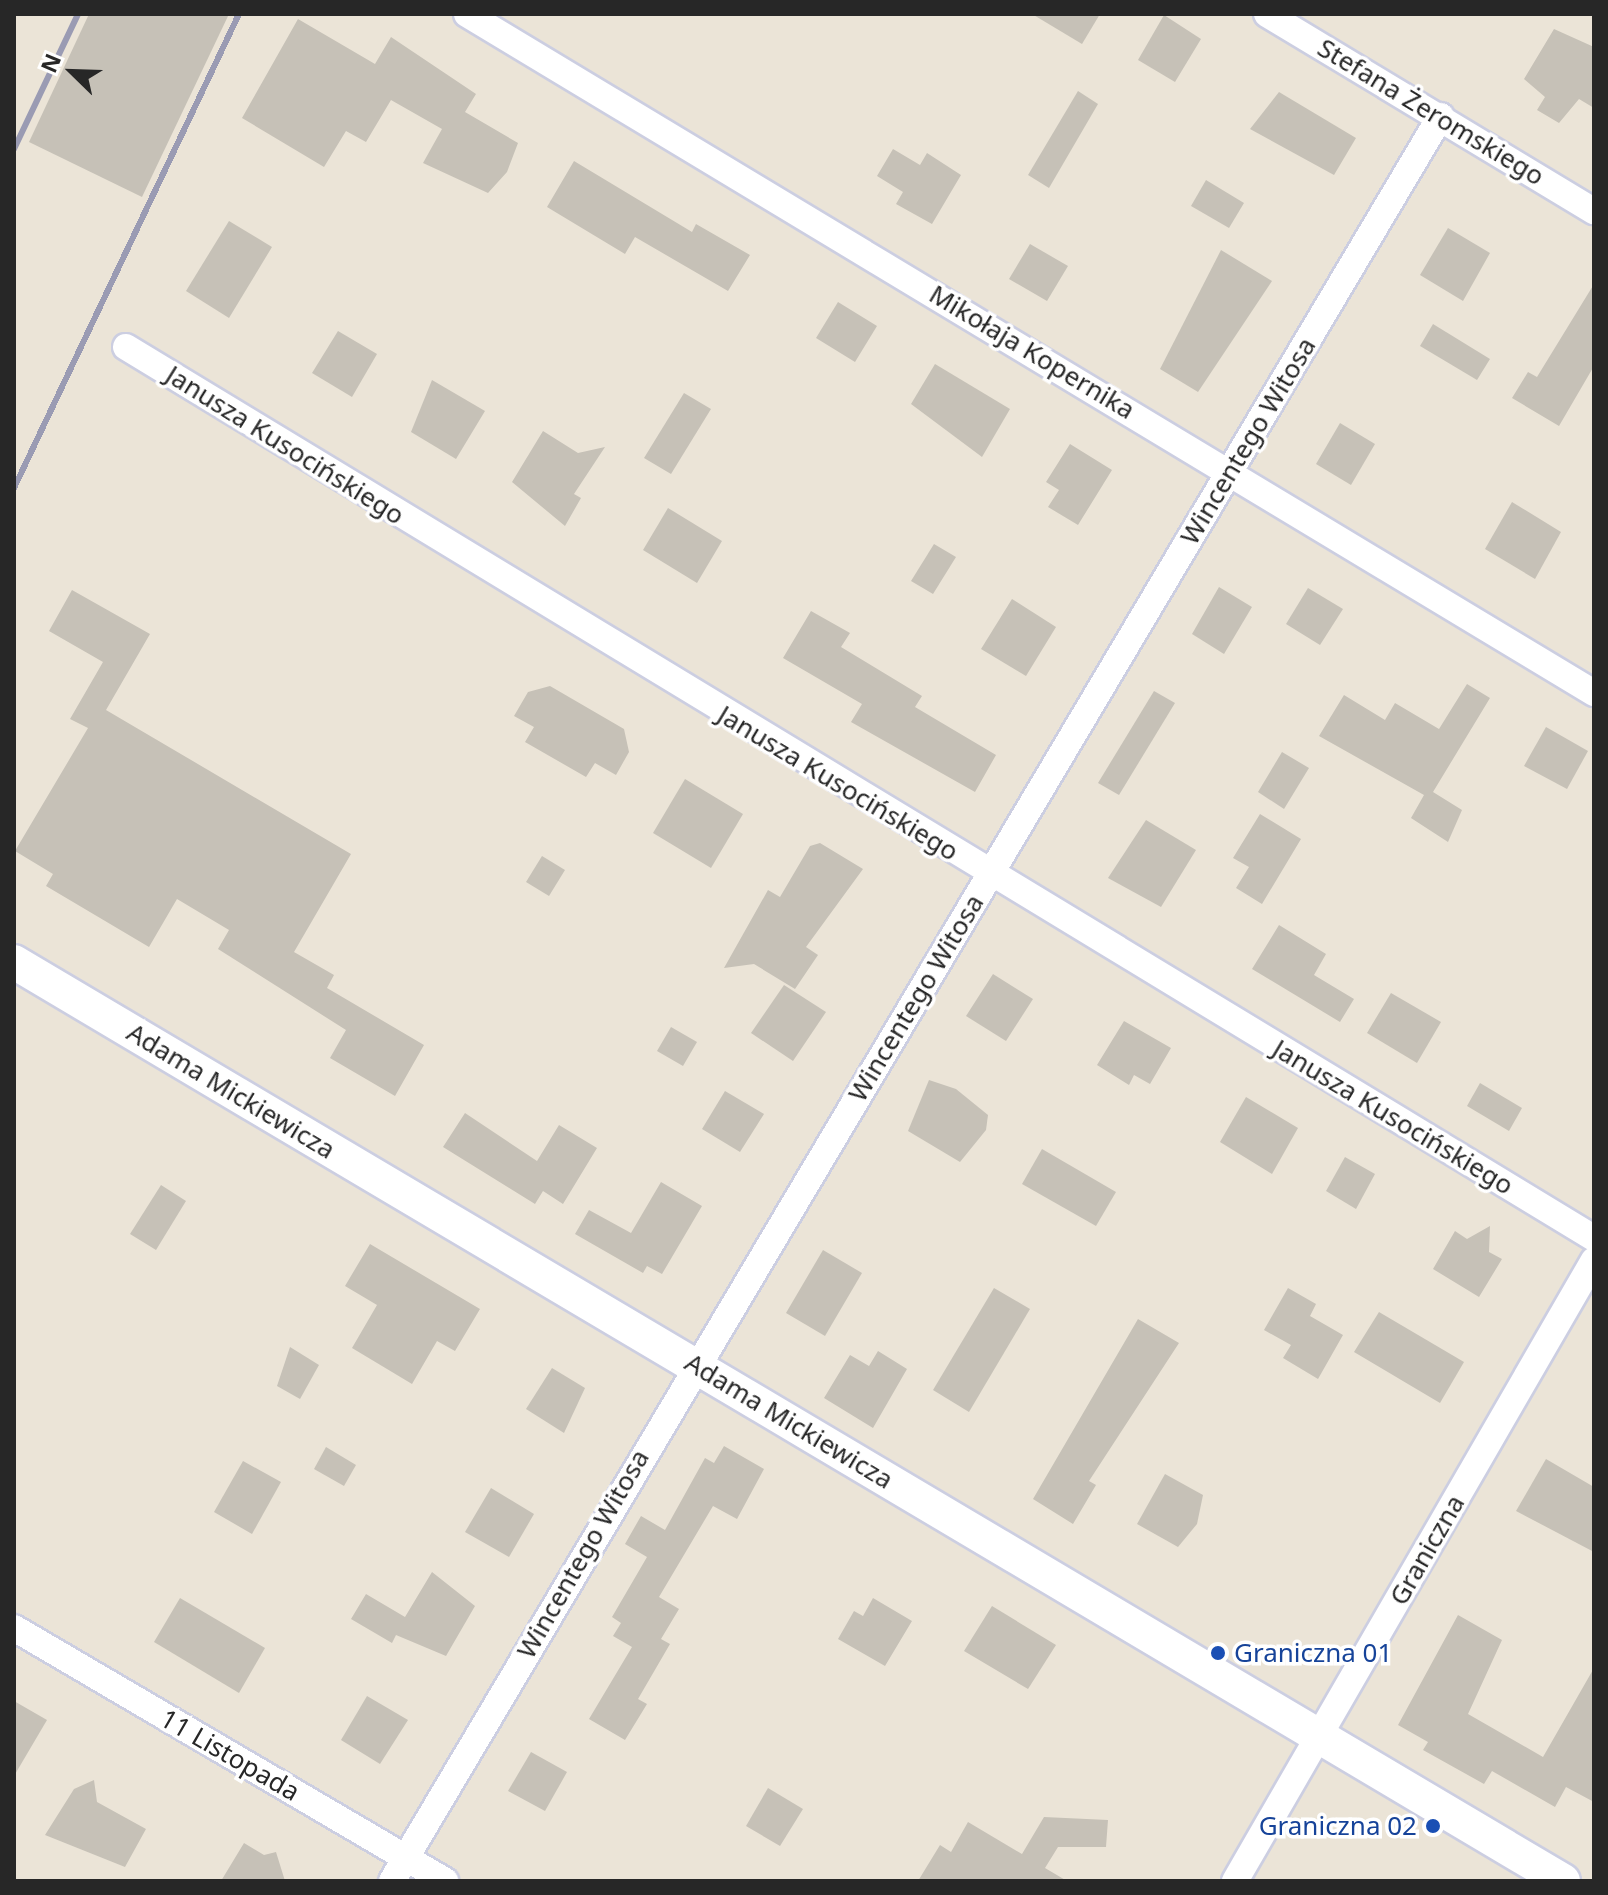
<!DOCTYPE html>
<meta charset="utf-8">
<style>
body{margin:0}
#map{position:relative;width:1608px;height:1895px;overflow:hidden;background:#ebe4d7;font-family:"Noto Sans",sans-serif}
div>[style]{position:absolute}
.building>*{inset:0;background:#c6c1b7}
.roads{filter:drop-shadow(2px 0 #cccee1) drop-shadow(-2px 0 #cccee1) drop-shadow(0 2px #cccee1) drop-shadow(0 -2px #cccee1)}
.minor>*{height:26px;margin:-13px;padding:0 13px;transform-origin:13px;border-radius:13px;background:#fff}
.tertiary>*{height:34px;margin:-17px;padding:0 17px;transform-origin:17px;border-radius:17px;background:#fff}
.rail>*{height:6px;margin:-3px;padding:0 3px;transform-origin:3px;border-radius:3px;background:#9a9bb3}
.dots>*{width:22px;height:22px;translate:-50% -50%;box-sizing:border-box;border:4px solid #fff;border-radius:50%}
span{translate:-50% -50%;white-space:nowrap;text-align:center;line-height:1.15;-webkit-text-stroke:7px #fff;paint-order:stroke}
.street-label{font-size:26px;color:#272727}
.transit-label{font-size:26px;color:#164399}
.left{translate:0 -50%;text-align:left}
.right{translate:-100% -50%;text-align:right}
.frame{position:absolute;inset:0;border:16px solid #272727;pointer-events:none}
.north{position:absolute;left:32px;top:32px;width:80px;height:80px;-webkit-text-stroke:6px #fff;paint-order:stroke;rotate:293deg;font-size:22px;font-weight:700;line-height:32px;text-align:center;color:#272727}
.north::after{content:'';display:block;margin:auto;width:28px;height:36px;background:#272727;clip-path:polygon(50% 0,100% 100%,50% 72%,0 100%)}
</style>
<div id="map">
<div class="building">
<div style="clip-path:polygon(89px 14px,229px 14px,142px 197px,29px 142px)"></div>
<div style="clip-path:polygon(1032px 14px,1100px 14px,1082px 44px)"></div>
<div style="clip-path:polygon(1164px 15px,1201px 39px,1175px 82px,1138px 60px)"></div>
<div style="clip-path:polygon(298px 19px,375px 64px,391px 37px,476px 94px,465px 112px,518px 143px,507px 172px,488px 193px,423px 163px,442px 129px,391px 100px,366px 142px,346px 131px,324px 167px,242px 118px)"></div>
<div style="clip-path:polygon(1554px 29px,1594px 47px,1594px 108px,1579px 99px,1559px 123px,1537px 110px,1545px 97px,1524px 79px)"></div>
<div style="clip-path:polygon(1078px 91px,1098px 104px,1049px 188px,1028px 175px)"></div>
<div style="clip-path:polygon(1279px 92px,1356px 138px,1334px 175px,1250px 129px)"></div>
<div style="clip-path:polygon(893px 149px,920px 165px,927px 153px,961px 175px,932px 224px,896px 204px,903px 192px,877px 176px)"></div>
<div style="clip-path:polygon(574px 161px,692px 232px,696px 224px,750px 255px,728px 291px,635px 237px,625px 254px,547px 207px)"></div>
<div style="clip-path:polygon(1206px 180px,1244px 203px,1229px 228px,1191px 206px)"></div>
<div style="clip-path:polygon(229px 221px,272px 247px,229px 318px,186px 291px)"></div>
<div style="clip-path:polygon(1448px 228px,1490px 253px,1463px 301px,1420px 275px)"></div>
<div style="clip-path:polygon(1030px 244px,1068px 266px,1047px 301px,1009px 279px)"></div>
<div style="clip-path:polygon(1221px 250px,1272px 281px,1198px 392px,1160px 369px)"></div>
<div style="clip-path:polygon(1594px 284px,1594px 366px,1559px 426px,1512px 398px,1528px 372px,1537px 377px)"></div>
<div style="clip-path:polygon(838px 302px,877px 326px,855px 362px,816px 338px)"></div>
<div style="clip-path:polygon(1433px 324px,1490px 359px,1477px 380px,1420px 346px)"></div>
<div style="clip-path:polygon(338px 331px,377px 354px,352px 397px,312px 373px)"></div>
<div style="clip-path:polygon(935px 364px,1010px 409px,982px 457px,911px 404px)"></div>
<div style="clip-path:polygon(432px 380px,485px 411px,456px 459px,411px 432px)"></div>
<div style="clip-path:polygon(684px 393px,711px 409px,671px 474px,644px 458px)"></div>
<div style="clip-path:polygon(1340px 423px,1375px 444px,1351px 485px,1316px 464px)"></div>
<div style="clip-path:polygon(543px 431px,578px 453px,605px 447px,574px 494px,581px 498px,565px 526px,512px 482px)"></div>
<div style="clip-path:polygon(1070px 444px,1112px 470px,1078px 525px,1048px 507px,1059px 490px,1046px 482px)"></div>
<div style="clip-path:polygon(1512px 502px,1561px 532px,1535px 579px,1485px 549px)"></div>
<div style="clip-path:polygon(668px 508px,722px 541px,697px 583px,643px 550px)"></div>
<div style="clip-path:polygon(934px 544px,956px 557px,933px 594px,911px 581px)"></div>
<div style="clip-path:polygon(1219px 587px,1252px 607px,1224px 654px,1192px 634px)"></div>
<div style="clip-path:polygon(1308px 588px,1343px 609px,1320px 645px,1286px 624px)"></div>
<div style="clip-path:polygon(72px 590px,150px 634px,106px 710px,351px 854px,294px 952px,334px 975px,327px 988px,424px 1045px,395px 1096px,330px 1058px,346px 1030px,218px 949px,229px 930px,177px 899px,149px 947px,46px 886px,53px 874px,15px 851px,88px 728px,70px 719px,103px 662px,49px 631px)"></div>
<div style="clip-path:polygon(1012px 599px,1056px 627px,1026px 676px,981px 649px)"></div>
<div style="clip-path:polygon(811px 611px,850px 633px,841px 647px,922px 696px,915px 707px,996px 755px,975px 792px,851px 722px,862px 704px,783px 658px)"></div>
<div style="clip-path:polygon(1467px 684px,1490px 698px,1433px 792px,1462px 810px,1448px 842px,1411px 818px,1424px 795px,1319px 736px,1344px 695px,1385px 720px,1395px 703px,1439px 729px)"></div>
<div style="clip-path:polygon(550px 686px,624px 729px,629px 752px,616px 775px,595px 763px,586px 777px,525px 742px,534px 727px,514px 716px,528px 692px)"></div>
<div style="clip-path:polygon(1154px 691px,1175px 703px,1119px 795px,1098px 783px)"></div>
<div style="clip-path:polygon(1546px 727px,1588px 751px,1567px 789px,1524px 766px)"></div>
<div style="clip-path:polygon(1282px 752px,1309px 768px,1284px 809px,1258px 792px)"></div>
<div style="clip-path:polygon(685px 779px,743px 814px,711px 868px,653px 833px)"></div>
<div style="clip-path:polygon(1260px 814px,1301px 839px,1262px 904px,1236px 888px,1249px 867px,1233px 858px)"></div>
<div style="clip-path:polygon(1146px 820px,1196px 850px,1161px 907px,1108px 878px)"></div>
<div style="clip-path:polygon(820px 843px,863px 869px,806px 947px,818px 955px,795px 989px,754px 964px,724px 968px,768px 890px,780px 897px,810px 846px)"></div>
<div style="clip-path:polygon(542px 856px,565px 870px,549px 896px,526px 882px)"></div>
<div style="clip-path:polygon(1279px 925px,1326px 954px,1314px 975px,1354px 999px,1340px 1022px,1252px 969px)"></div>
<div style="clip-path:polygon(993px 974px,1033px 999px,1006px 1041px,966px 1016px)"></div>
<div style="clip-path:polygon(784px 985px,826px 1012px,793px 1061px,751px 1033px)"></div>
<div style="clip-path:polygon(1391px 993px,1441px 1022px,1417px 1063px,1367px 1033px)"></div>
<div style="clip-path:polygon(1124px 1021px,1171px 1048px,1150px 1084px,1134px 1075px,1129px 1085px,1097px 1065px)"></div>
<div style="clip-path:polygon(671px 1027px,697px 1042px,683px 1066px,657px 1051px)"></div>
<div style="clip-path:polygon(929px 1080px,956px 1089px,988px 1115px,986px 1130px,960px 1162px,908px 1131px)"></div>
<div style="clip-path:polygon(1480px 1083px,1522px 1108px,1509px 1131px,1467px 1106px)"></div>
<div style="clip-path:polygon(725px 1091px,764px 1114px,740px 1152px,702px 1129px)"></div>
<div style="clip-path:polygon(1246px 1097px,1298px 1128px,1272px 1174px,1220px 1142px)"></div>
<div style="clip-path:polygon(465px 1113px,537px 1161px,559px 1125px,597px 1148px,563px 1204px,543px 1191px,535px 1204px,443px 1147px)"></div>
<div style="clip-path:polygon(1042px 1149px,1116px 1192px,1096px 1226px,1022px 1184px)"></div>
<div style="clip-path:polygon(1345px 1157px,1375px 1174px,1356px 1209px,1326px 1191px)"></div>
<div style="clip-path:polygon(661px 1182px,702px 1206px,662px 1274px,647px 1266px,643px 1273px,575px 1234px,589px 1210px,631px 1233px)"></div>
<div style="clip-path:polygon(161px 1185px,186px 1201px,156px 1250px,130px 1234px)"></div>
<div style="clip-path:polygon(1490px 1226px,1489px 1252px,1502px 1259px,1479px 1297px,1433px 1269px,1455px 1231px,1467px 1239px)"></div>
<div style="clip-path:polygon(370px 1244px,480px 1309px,455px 1351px,437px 1341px,412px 1384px,352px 1348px,377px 1305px,345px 1286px)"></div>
<div style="clip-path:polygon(823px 1250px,862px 1273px,825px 1336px,786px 1313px)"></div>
<div style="clip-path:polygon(994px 1288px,1030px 1309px,969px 1412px,933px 1390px)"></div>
<div style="clip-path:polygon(1288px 1288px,1316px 1304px,1310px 1316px,1343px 1335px,1318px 1379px,1283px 1358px,1291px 1345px,1264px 1330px)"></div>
<div style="clip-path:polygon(1379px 1312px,1464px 1362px,1440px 1403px,1354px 1352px)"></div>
<div style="clip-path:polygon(1138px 1319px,1179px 1343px,1089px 1481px,1096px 1485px,1073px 1524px,1033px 1499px)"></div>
<div style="clip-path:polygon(290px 1347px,319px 1365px,300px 1399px,277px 1386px)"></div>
<div style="clip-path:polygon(878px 1351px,907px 1369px,873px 1428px,824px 1398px,850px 1355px,869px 1366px)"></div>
<div style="clip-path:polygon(552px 1368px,585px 1388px,564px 1433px,526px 1409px)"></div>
<div style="clip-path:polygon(724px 1446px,764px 1469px,737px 1519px,713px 1506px,659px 1597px,679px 1609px,661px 1639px,670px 1644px,638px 1699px,647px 1704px,625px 1740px,589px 1719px,632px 1647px,613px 1636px,621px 1623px,612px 1617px,647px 1557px,625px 1544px,641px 1516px,665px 1530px,705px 1458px,714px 1463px)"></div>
<div style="clip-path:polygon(326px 1447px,356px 1465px,344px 1486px,314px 1469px)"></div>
<div style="clip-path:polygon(1546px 1459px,1594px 1487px,1594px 1552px,1516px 1511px)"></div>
<div style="clip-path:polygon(243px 1461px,281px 1482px,252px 1534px,214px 1512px)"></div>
<div style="clip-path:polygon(1165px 1474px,1203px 1495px,1197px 1524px,1178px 1547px,1137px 1524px)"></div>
<div style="clip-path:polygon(491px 1488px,534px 1514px,509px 1557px,465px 1532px)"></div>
<div style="clip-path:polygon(432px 1572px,475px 1606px,446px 1656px,396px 1635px,392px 1643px,351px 1619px,366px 1594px,405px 1617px)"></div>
<div style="clip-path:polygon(180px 1598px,265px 1648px,239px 1693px,154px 1642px)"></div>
<div style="clip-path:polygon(873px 1598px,912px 1621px,885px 1666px,838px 1639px,854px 1611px,863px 1616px)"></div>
<div style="clip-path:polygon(992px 1606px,1056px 1645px,1028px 1689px,964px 1651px)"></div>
<div style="clip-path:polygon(1458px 1615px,1502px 1640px,1468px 1714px,1543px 1757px,1594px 1668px,1594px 1802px,1566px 1787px,1555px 1807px,1492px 1771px,1484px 1784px,1423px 1750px,1428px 1742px,1398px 1725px)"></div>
<div style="clip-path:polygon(367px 1696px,408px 1720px,380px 1764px,341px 1740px)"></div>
<div style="clip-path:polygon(14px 1701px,47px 1720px,14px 1776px)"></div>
<div style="clip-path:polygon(531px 1752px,567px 1772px,545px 1811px,508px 1791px)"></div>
<div style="clip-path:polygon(94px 1780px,97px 1802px,146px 1829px,125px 1867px,45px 1835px,74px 1789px)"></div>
<div style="clip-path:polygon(768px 1788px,803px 1809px,780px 1846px,746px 1826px)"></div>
<div style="clip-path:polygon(1044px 1817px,1108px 1820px,1106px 1847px,1058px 1847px,1045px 1868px,1067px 1881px,918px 1881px,940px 1845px,951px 1852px,968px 1822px,1022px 1854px)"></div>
<div style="clip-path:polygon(244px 1843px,264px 1855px,276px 1852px,285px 1881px,221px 1881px)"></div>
</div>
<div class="roads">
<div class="minor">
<div style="left:467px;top:14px;width:1316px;rotate:31.07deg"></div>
<div style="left:1267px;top:14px;width:382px;rotate:31.1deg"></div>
<div style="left:126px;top:347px;width:1717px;rotate:31.26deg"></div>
<div style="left:14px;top:1628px;width:500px;rotate:30.4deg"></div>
<div style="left:392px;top:1881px;width:2053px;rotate:-59.28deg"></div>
<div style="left:1235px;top:1881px;width:717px;rotate:-59.97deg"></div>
</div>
<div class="tertiary">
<div style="left:14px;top:962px;width:1801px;rotate:30.68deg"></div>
</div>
</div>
<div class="rail">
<div style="left:14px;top:149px;width:149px;rotate:-64.6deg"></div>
<div style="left:14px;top:488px;width:525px;rotate:-64.61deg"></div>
</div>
<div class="dots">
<div style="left:1218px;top:1653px;background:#1a4fb4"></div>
<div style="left:1433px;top:1826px;background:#1a4fb4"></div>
</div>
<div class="street-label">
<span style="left:1431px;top:112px;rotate:31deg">Stefana Żeromskiego</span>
<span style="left:1032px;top:352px;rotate:31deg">Mikołaja Kopernika</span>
<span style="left:1248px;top:441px;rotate:-59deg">Wincentego Witosa</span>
<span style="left:285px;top:445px;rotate:32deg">Janusza Kusocińskiego</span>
<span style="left:838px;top:783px;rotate:31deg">Janusza Kusocińskiego</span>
<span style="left:916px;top:998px;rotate:-59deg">Wincentego Witosa</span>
<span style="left:231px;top:1091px;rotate:31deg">Adama Mickiewicza</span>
<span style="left:1393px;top:1117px;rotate:31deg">Janusza Kusocińskiego</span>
<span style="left:789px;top:1421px;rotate:31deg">Adama Mickiewicza</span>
<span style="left:1427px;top:1550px;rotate:-60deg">Graniczna</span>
<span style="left:583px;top:1554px;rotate:-60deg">Wincentego Witosa</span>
<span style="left:230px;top:1755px;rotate:30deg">11 Listopada</span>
</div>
<div class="transit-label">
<span class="left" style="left:1234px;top:1653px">Graniczna 01</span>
<span class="right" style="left:1417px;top:1826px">Graniczna 02</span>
</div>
<div class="frame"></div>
<div class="north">N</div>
</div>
